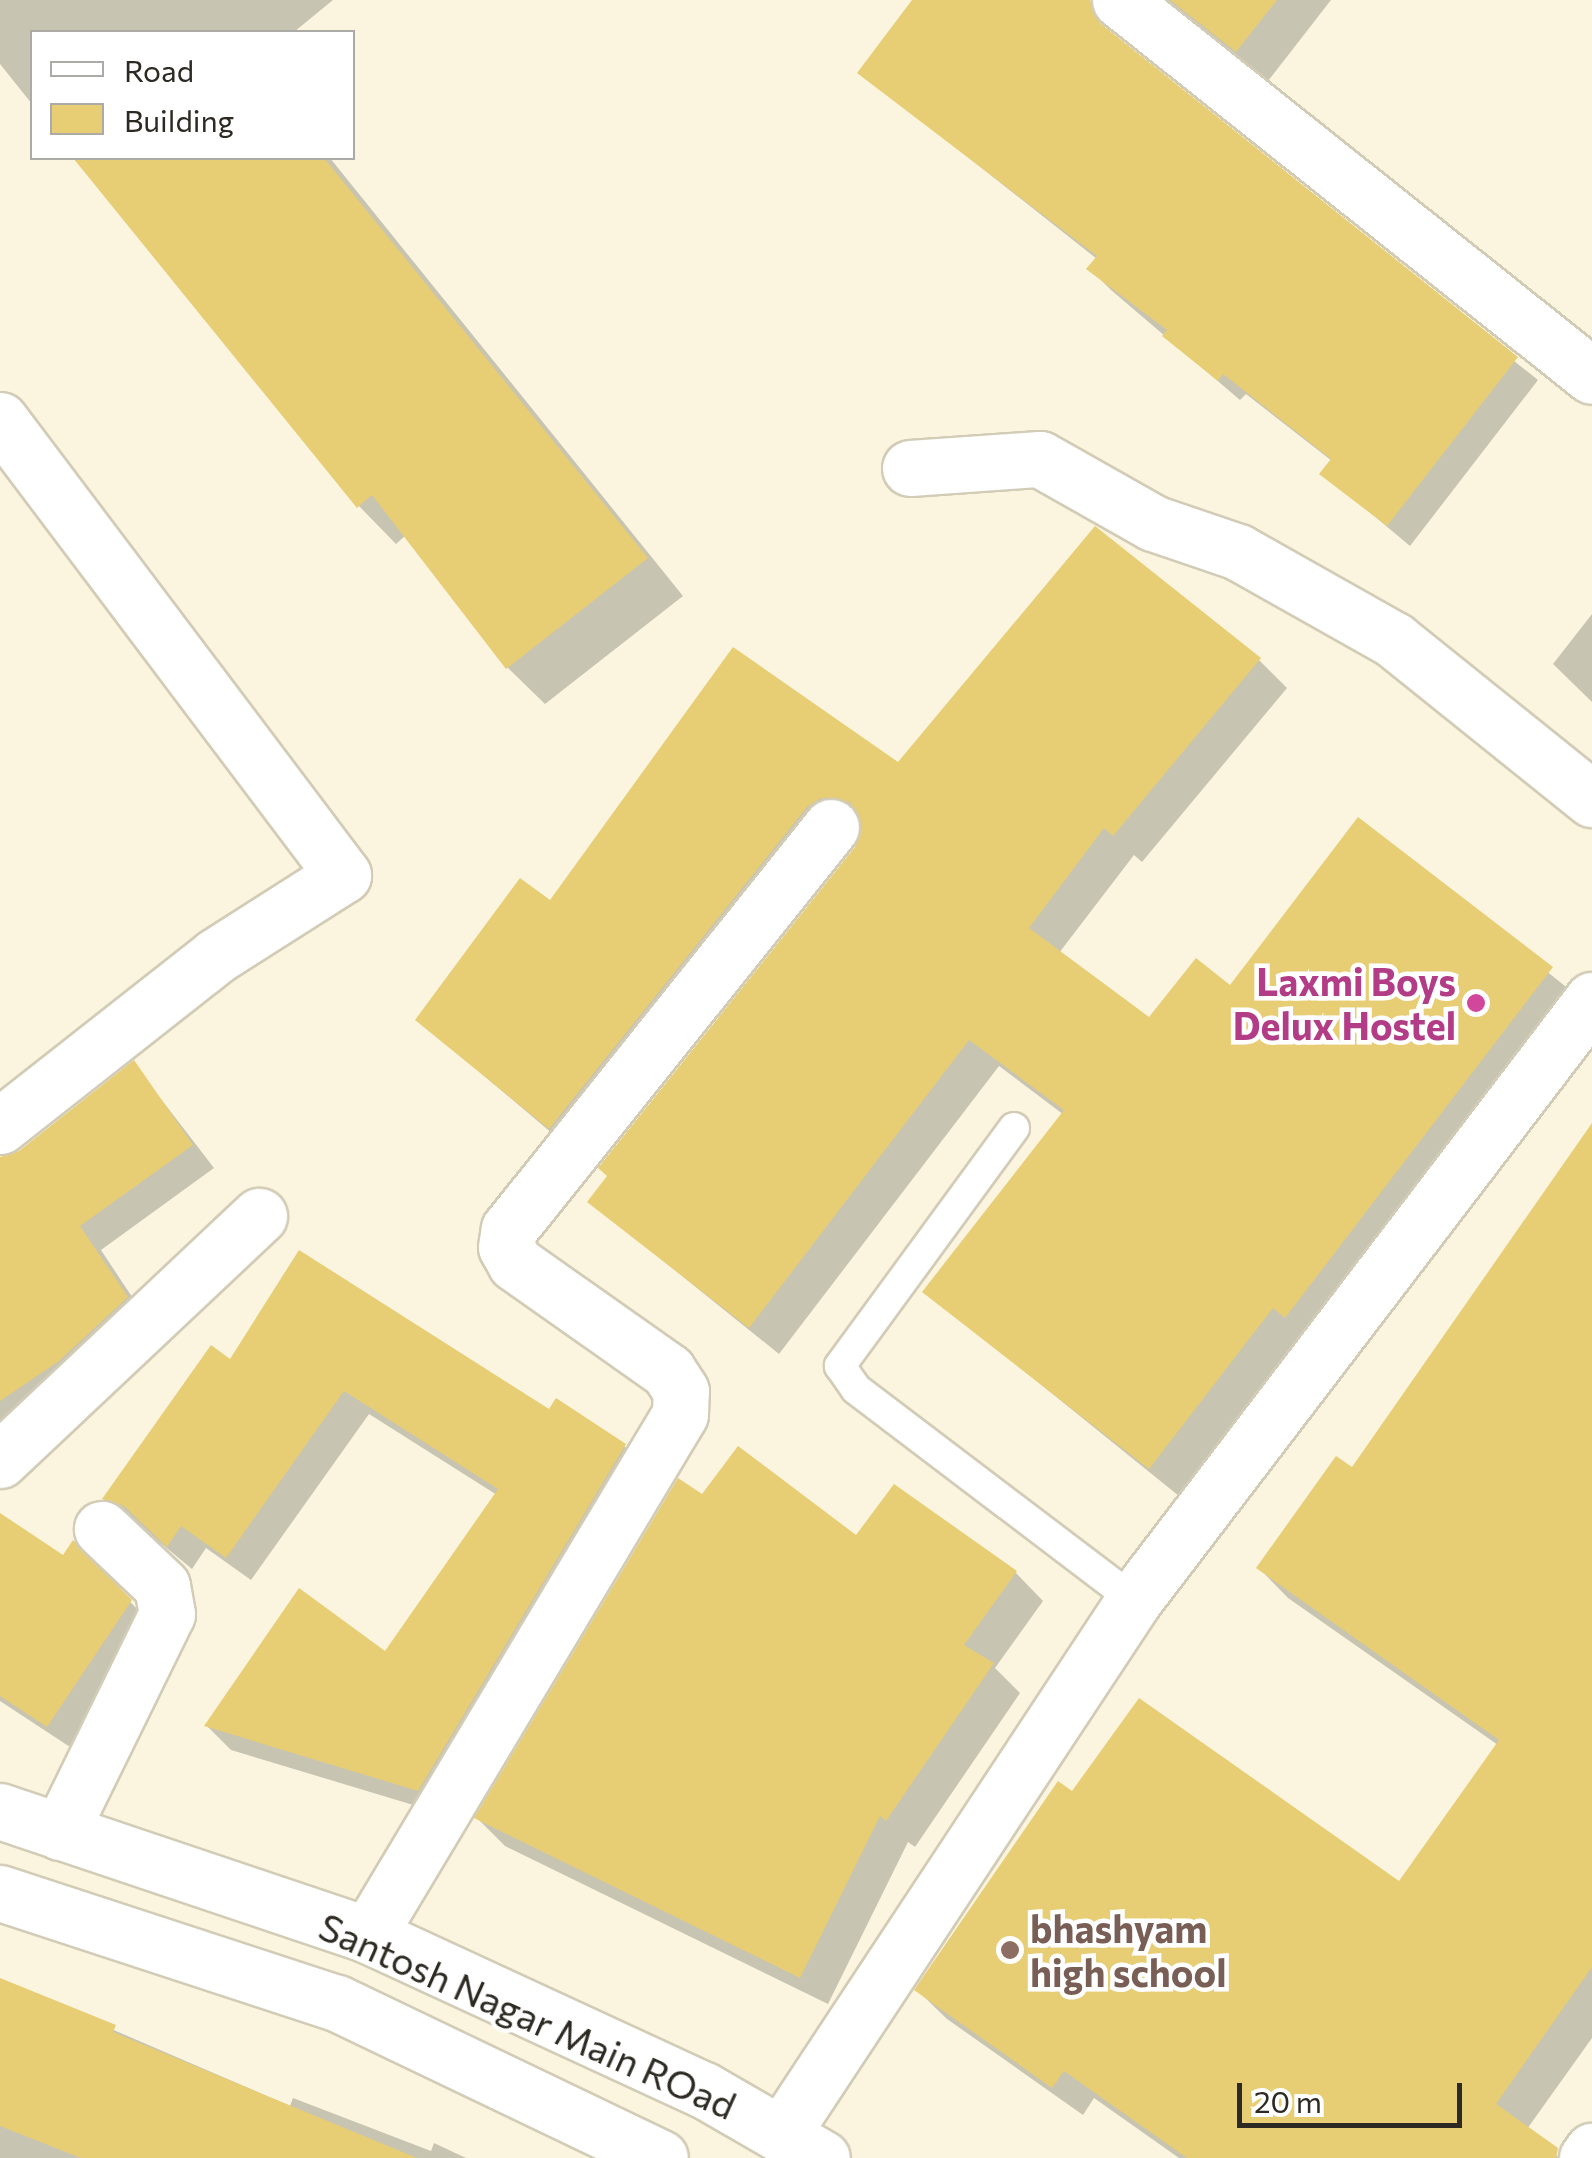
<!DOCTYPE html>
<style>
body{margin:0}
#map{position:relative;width:1592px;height:2158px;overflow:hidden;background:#fbf5df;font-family:Commissioner,sans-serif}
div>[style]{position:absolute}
.shadow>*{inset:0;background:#0003}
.building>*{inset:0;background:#e7cd74}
.roads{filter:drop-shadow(2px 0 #d2ccb7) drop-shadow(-2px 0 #d2ccb7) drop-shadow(0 2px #d2ccb7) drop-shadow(0 -2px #d2ccb7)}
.lane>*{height:30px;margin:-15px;padding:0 15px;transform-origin:15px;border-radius:15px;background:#fff}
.street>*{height:55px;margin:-27.5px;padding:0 27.5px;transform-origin:27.5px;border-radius:27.5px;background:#fff}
.primary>*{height:55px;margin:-27.5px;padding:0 27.5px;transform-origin:27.5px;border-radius:27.5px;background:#fff}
.dots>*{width:28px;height:28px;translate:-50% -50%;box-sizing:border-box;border:5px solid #fff;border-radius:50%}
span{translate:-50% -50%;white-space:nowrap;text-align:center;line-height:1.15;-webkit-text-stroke:9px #fff;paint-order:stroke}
.hotel-label{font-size:38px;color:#b23c85;font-weight:700}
.right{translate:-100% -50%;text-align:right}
.education-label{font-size:38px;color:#785e54;font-weight:700}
.left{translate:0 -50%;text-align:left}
.street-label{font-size:38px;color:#2c2a22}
.legend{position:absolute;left:30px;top:30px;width:325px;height:130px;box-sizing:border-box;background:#fff;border:2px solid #abaaa7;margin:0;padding:12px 18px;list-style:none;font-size:30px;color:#2c2a22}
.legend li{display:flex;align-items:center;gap:20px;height:50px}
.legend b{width:50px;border:2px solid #abaaa7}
.scale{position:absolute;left:1237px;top:2083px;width:225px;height:45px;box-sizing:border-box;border:5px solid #2c2a22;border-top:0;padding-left:12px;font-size:30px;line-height:35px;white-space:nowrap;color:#2c2a22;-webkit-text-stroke:8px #fff;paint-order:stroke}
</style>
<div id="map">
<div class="shadow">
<div style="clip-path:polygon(0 0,333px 0,294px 32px,32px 32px,32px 104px,0 64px)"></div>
<div style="clip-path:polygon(916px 0,1061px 0,1538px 380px,1410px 546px,1323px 473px,1332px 461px,1246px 394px,1240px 400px,1111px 290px,1090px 269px,1097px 259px,860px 72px)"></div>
<div style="clip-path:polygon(1167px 0,1331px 0,1268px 81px)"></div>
<div style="clip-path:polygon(76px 158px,330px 158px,683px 596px,545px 704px,507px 667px,406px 535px,396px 544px,359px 506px)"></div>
<div style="clip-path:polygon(1592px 614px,1592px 702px,1553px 664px)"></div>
<div style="clip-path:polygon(1259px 660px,1287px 688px,1142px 862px,1134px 855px,1059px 953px,1149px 1021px,1230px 988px,1359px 821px,1580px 998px,1179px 1496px,925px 1291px,1064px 1115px,999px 1066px,779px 1354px,590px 1202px,858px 848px,861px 826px,835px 835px,579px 1156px,418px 1020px,550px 904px,899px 765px)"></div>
<div style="clip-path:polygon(134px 1064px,214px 1168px,101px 1250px,148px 1321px,0 1439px,0 1159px,20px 1153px)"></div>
<div style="clip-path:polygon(1592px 1128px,1592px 2038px,1527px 2129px,1559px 2158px,1179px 2158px,1094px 2098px,1083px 2115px,947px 2019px,917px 1990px,1073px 1795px,1400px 1885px,1498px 1745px,1288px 1598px,1259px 1568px,1353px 1471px)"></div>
<div style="clip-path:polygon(231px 1362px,550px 1413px,624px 1446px,648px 1470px,443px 1814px,231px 1750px,207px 1726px,386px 1655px,497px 1495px,369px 1414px,251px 1580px,206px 1548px,192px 1569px,106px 1498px)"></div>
<div style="clip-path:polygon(894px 1487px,1016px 1573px,1043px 1601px,995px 1668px,1020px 1693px,915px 1847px,908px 1842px,828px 2004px,505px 1846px,477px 1818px,702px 1498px,857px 1539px)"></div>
<div style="clip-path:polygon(0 1523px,63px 1558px,73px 1544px,152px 1624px,70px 1747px,0 1701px)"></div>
<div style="clip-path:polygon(0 1981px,290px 2106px,293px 2098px,431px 2151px,434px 2143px,466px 2158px,0 2158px)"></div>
</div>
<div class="building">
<div style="clip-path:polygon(912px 0,1090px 0,1101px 24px,1518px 357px,1387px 526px,1319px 474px,1331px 459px,1223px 374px,1218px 381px,1162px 336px,1167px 330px,1086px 269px,1097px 256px,857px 73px)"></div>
<div style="clip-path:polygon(1170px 0,1277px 0,1236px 52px)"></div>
<div style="clip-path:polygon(73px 158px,324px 158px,648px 558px,506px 669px,372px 495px,357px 508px)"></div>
<div style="clip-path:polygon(1095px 526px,1261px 658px,1113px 836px,1104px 828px,1029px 928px,1149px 1017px,1196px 958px,1230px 985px,1358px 817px,1553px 967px,1285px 1318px,1273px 1308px,1149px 1469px,922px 1292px,1064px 1110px,969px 1040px,749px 1328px,587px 1202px,607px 1176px,598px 1168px,855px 847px,860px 817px,850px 802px,821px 798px,807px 807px,549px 1129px,415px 1020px,520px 878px,550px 900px,733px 647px,898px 762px)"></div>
<div style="clip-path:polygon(134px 1060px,193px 1145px,80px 1226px,128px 1297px,59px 1361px,0 1401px,0 1157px,19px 1151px)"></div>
<div style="clip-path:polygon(1592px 1123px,1592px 1967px,1496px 2104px,1558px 2148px,1556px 2158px,1187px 2158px,1064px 2071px,1052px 2088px,914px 1990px,1058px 1781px,1072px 1791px,1139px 1698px,1399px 1881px,1499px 1740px,1256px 1568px,1336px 1456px,1352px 1467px)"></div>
<div style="clip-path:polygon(299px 1250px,549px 1409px,556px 1398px,626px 1444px,418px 1791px,204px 1726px,299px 1588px,385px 1651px,498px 1489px,344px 1391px,226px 1558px,181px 1526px,167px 1547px,124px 1506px,102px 1499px,211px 1345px,230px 1359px)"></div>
<div style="clip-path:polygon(738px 1446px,856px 1535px,894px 1484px,1017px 1571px,964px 1645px,994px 1663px,886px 1821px,880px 1816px,800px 1978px,474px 1818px,678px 1478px,702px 1494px)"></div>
<div style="clip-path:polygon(0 1513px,63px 1555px,73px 1540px,132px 1600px,47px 1727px,0 1696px)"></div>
<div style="clip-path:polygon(0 1978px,116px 2025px,113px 2032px,417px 2158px,81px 2158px,0 2126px)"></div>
</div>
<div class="roads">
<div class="lane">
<div style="left:1014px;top:1128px;width:295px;rotate:126.2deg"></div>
<div style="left:840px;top:1366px;width:28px;rotate:55deg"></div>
<div style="left:856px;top:1389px;width:349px;rotate:37.2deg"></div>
</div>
<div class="street">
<div style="left:1120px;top:0;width:603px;rotate:38.54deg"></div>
<div style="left:0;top:420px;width:570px;rotate:52.99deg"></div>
<div style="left:343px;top:875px;width:151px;rotate:147.5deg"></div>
<div style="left:216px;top:956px;width:275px;rotate:141.8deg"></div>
<div style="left:910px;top:468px;width:130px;rotate:-4deg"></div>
<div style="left:1040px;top:459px;width:130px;rotate:29.5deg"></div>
<div style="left:1153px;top:523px;width:90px;rotate:18.8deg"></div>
<div style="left:1238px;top:552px;width:179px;rotate:29.4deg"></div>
<div style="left:1394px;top:640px;width:254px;rotate:38.8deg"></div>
<div style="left:0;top:1460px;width:356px;rotate:-43.3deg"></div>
<div style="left:60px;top:1832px;width:243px;rotate:-63.9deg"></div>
<div style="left:167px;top:1614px;width:28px;rotate:-100deg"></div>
<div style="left:162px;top:1586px;width:83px;rotate:-136.5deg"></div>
<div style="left:368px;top:1935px;width:607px;rotate:-59.08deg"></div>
<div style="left:680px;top:1414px;width:23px;rotate:-88deg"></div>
<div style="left:681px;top:1391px;width:24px;rotate:-123deg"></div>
<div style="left:668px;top:1371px;width:187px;rotate:-144.8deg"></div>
<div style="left:515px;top:1263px;width:18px;rotate:-119deg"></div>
<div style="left:506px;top:1247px;width:18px;rotate:-81deg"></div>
<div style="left:509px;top:1229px;width:515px;rotate:-51.31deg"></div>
<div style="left:783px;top:2132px;width:637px;rotate:-56.58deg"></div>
<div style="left:1134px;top:1600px;width:755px;rotate:-52.64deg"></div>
<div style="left:1587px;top:2158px;width:9px;rotate:-54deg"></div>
</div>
<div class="primary">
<div style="left:0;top:1811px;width:388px;rotate:18.6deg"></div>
<div style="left:368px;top:1935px;width:370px;rotate:24.8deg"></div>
<div style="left:704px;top:2090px;width:136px;rotate:30deg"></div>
<div style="left:0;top:1893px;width:354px;rotate:18.1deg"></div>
<div style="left:337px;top:2003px;width:358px;rotate:25.6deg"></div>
</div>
</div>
<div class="dots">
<div style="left:1476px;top:1003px;background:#d1479c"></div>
<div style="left:1010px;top:1950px;background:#8d6e63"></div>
</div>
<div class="hotel-label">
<span class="right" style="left:1456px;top:1003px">Laxmi Boys<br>Delux Hostel</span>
</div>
<div class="education-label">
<span class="left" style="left:1030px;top:1950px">bhashyam<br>high school</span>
</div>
<div class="street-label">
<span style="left:528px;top:2015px;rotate:24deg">Santosh Nagar Main ROad</span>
</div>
<ul class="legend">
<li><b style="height:12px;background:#fff"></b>Road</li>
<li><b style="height:28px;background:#e7cd74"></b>Building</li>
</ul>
<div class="scale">20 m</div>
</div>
